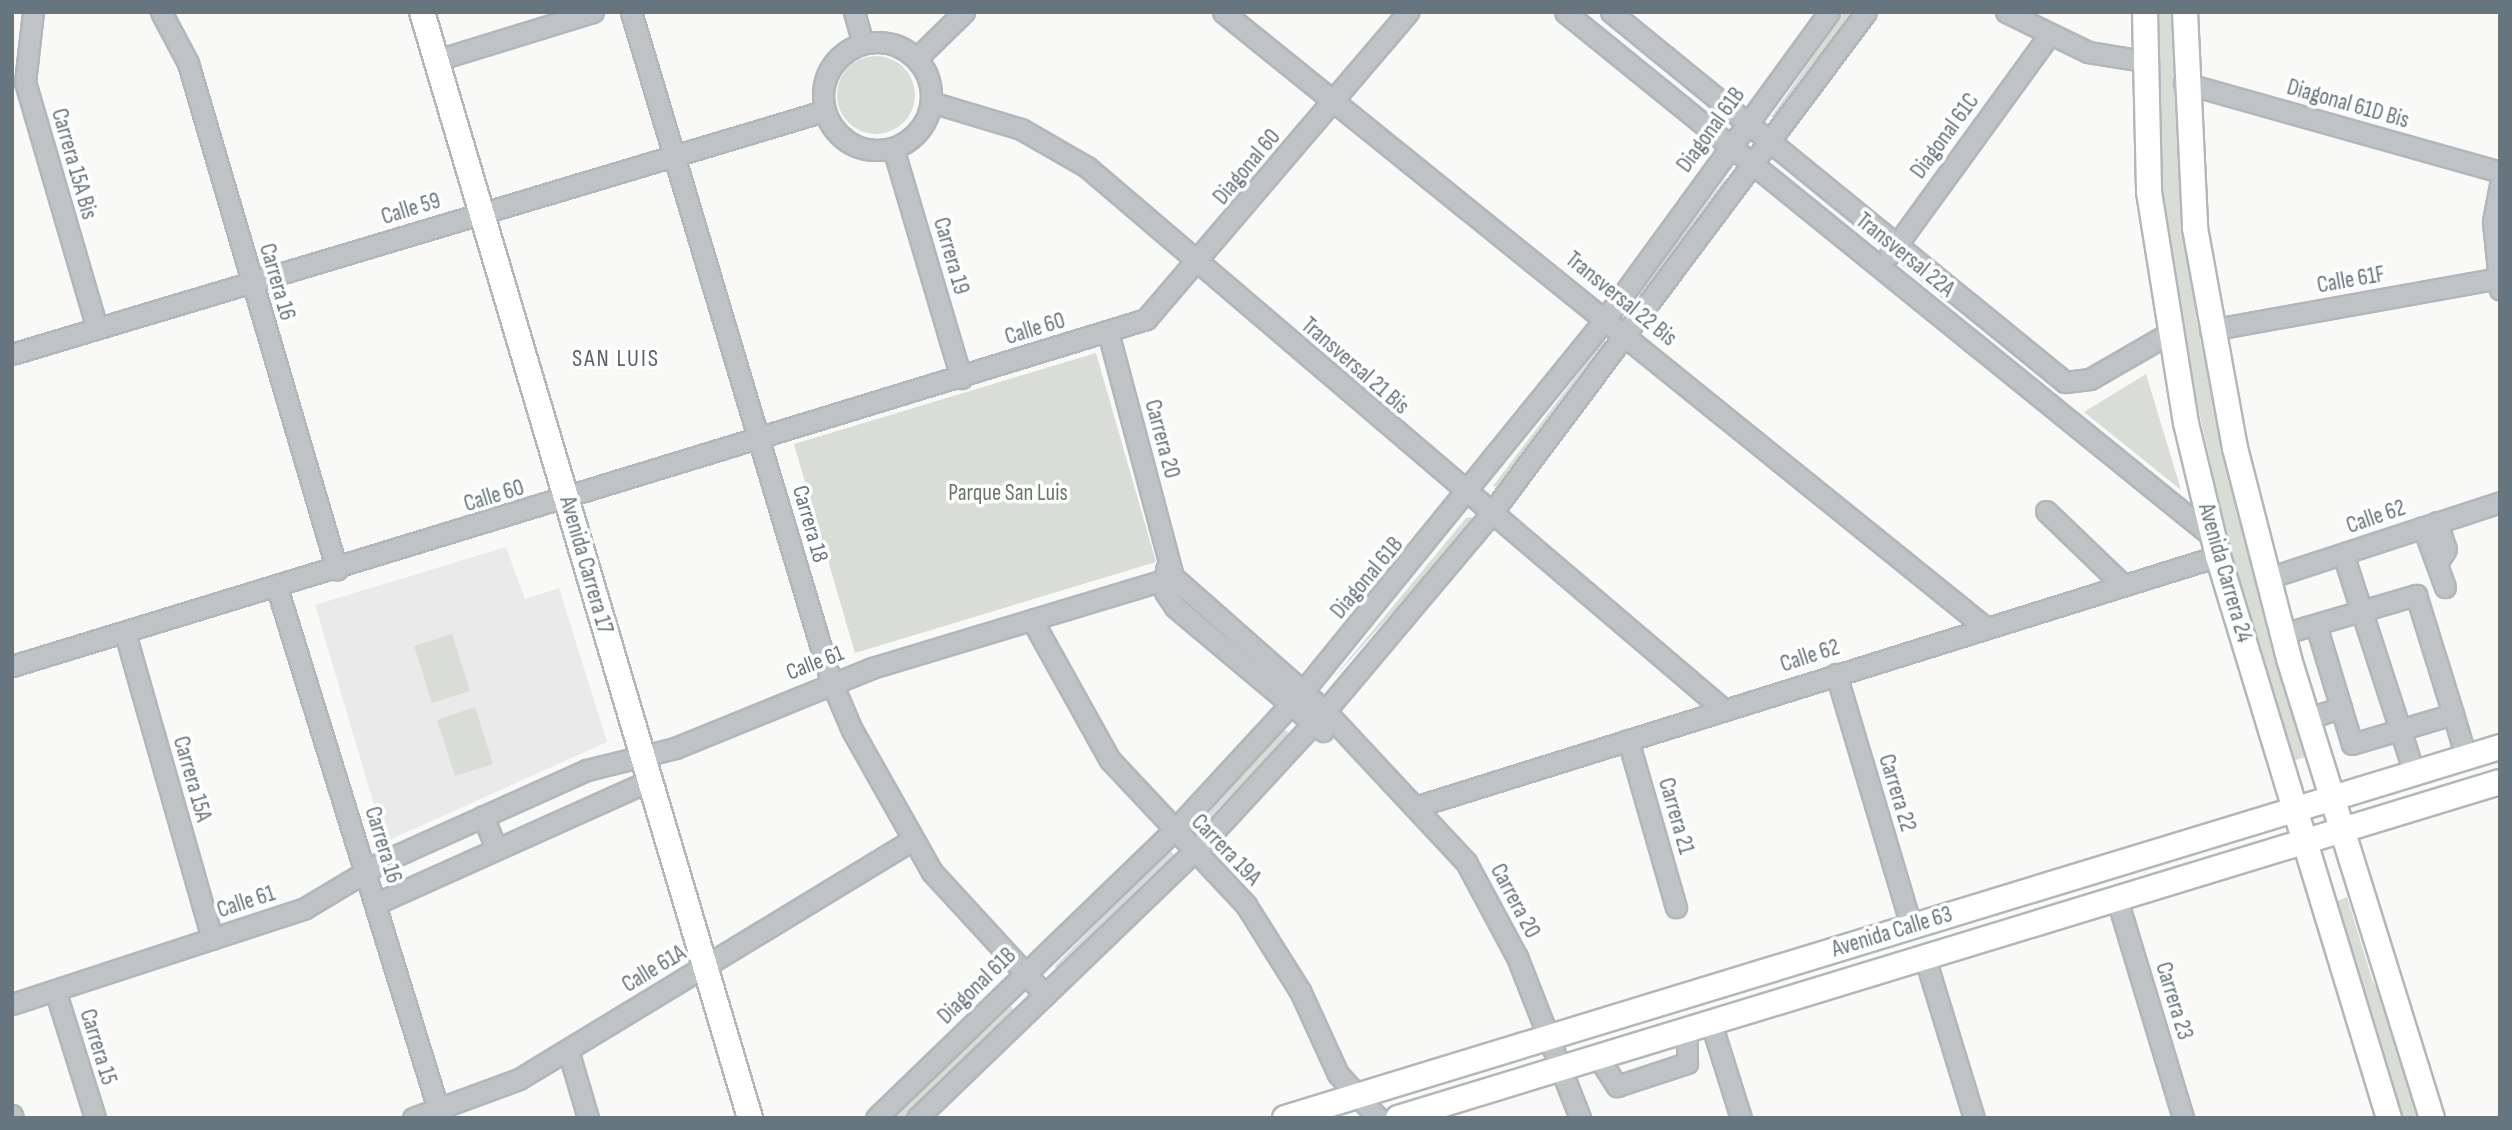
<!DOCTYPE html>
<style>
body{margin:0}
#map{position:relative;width:2512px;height:1130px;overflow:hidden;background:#f9f9f7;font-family:"Sofia Sans Condensed",sans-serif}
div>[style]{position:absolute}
.built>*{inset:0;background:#eaeaea}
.green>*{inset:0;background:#d9ddd6}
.round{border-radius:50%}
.roads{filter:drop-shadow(2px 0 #b2b7ba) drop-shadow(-2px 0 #b2b7ba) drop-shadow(0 2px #b2b7ba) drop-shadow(0 -2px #b2b7ba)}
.minor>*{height:19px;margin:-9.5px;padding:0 9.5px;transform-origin:9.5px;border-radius:9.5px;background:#bec3c6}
.minor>.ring{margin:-9.5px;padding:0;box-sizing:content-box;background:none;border:19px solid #bec3c6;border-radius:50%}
.major>*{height:24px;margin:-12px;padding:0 12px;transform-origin:12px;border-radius:12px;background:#fff}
span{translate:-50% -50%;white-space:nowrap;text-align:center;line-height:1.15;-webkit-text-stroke:7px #fff;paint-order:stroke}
.street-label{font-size:23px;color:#66757e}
.park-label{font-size:23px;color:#697765}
.neighbourhood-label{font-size:24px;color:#58636a;letter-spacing:2px}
.frame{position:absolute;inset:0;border:14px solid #66757e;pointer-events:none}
</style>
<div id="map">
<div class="built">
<div style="clip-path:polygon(506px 547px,525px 599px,559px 588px,607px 742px,385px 842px,315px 605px)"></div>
</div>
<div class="green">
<div style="clip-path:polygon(1844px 12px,1854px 12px,1779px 116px,1771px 117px)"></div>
<div style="clip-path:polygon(2158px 12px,2174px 12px,2180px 206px,2199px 334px,2266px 623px,2309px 756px,2289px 762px,2248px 630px,2182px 336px,2161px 206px)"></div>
<div class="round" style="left:837px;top:56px;width:78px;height:78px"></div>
<div style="clip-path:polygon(1725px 179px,1732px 180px,1648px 297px,1641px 297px,1637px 293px)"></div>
<div style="clip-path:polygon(1603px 341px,1609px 344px,1500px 488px,1493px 486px)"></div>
<div style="clip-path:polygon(1096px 353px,1156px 562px,855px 653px,794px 444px)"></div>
<div style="clip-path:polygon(2146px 374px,2181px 490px,2084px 412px)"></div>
<div style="clip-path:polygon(1471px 517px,1474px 522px,1331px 681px,1466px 518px)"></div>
<div style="clip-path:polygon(452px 634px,470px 691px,432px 703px,414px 646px)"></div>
<div style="clip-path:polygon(475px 707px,493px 764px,455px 776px,437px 720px)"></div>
<div style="clip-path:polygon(1284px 729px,1290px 734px,1200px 828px,1196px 822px)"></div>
<div style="clip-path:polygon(1169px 849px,1176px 857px,1056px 973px,1055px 966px)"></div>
<div style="clip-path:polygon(2347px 897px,2372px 979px,2393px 1023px,2422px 1118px,2400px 1118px,2337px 901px)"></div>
<div style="clip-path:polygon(1011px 1006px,1015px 1011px,904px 1118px,893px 1118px)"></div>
</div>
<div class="roads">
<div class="minor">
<div style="left:33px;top:12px;width:70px;rotate:96.5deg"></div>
<div style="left:25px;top:82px;width:256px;rotate:73.7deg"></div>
<div style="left:161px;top:12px;width:58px;rotate:62.1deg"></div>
<div style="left:188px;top:63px;width:528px;rotate:73.62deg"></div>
<div style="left:631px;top:12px;width:698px;rotate:73.36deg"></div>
<div style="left:831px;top:681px;width:53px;rotate:66.8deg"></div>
<div style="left:852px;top:730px;width:163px;rotate:60.6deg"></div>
<div style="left:932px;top:872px;width:167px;rotate:47.4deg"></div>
<div style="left:854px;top:12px;width:32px;rotate:74deg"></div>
<div style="left:1223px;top:12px;width:979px;rotate:38.91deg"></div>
<div style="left:1565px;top:12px;width:834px;rotate:39.01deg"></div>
<div style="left:1611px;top:12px;width:586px;rotate:39.18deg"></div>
<div style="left:2065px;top:382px;width:25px;rotate:-7deg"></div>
<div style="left:2090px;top:379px;width:90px;rotate:-30deg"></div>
<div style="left:2006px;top:12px;width:91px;rotate:26deg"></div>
<div style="left:2088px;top:52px;width:57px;rotate:9.1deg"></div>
<div class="ring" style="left:823px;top:42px;width:89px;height:89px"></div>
<div style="left:917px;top:58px;width:66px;rotate:-44.4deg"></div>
<div style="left:437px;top:60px;width:163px;rotate:-17.1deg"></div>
<div style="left:2184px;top:83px;width:328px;rotate:15.7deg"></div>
<div style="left:931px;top:102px;width:94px;rotate:16.7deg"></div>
<div style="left:1021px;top:129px;width:76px;rotate:29.9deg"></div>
<div style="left:1087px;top:167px;width:836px;rotate:40.44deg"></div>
<div style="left:893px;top:148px;width:240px;rotate:73.5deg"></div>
<div style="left:2500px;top:185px;width:38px;rotate:101deg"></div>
<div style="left:2493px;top:222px;width:68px;rotate:84.1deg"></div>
<div style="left:1890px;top:254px;width:271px;rotate:-54deg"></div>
<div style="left:2210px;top:330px;width:295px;rotate:-10.2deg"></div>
<div style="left:1108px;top:332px;width:253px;rotate:75.1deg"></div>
<div style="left:1173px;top:577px;width:203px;rotate:41.4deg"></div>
<div style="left:1325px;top:711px;width:207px;rotate:47deg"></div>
<div style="left:1466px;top:862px;width:108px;rotate:61.8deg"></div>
<div style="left:1517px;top:957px;width:173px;rotate:68.6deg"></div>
<div style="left:12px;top:354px;width:848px;rotate:-16.66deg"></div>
<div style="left:2046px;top:511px;width:107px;rotate:43.9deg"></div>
<div style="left:2437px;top:522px;width:28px;rotate:72deg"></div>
<div style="left:2446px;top:549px;width:17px;rotate:123deg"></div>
<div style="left:2423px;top:527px;width:64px;rotate:69.9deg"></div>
<div style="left:2343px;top:554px;width:230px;rotate:72deg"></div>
<div style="left:1166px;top:569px;width:23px;rotate:92deg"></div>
<div style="left:1165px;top:592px;width:18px;rotate:56deg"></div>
<div style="left:1175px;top:607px;width:193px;rotate:40deg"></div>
<div style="left:2268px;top:578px;width:244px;rotate:-18.1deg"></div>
<div style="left:277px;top:588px;width:555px;rotate:72.81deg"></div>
<div style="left:1032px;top:620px;width:160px;rotate:60.9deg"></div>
<div style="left:1110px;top:760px;width:199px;rotate:46.8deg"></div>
<div style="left:1246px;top:905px;width:102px;rotate:57.9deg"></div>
<div style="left:1300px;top:991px;width:91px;rotate:65.4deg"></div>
<div style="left:1338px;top:1074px;width:59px;rotate:47.7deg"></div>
<div style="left:2316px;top:625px;width:124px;rotate:73.2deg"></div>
<div style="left:2352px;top:744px;width:105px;rotate:-16.5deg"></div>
<div style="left:2453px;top:714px;width:45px;rotate:73.2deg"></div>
<div style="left:125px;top:633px;width:318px;rotate:74.1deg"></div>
<div style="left:2282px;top:634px;width:140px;rotate:-16.2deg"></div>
<div style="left:2416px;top:595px;width:125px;rotate:72.7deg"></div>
<div style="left:12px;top:666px;width:1186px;rotate:-17.01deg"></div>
<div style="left:1146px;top:319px;width:404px;rotate:-49.5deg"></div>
<div style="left:1836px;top:674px;width:263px;rotate:73.4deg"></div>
<div style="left:2307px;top:719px;width:36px;rotate:-19deg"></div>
<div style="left:1628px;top:740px;width:174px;rotate:74deg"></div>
<div style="left:1418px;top:806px;width:838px;rotate:-17.35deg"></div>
<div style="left:483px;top:816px;width:35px;rotate:68deg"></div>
<div style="left:2117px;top:899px;width:229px;rotate:73.2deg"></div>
<div style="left:375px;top:904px;width:300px;rotate:-24.2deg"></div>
<div style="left:1925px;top:958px;width:167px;rotate:73deg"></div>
<div style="left:55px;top:990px;width:134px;rotate:72.6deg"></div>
<div style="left:12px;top:1004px;width:308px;rotate:-18.1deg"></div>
<div style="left:305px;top:908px;width:90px;rotate:-30.9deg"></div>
<div style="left:382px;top:862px;width:225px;rotate:-24.2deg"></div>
<div style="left:587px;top:770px;width:91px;rotate:-14deg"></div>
<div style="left:675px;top:748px;width:213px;rotate:-22.1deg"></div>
<div style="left:872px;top:668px;width:314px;rotate:-16.8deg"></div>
<div style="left:1711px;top:1023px;width:100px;rotate:72.5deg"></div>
<div style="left:568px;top:1050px;width:71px;rotate:73.6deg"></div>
<div style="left:1598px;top:1057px;width:35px;rotate:57deg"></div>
<div style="left:1617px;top:1086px;width:74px;rotate:-18.2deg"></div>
<div style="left:1687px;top:1063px;width:33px;rotate:-90deg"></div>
<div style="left:12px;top:1115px;width:3px;rotate:72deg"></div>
<div style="left:413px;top:1118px;width:113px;rotate:-20.2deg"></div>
<div style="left:519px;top:1079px;width:458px;rotate:-31.3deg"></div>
<div style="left:876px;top:1118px;width:426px;rotate:-44deg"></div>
<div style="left:1182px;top:822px;width:178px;rotate:-47.3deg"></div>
<div style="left:1303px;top:691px;width:481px;rotate:-50.9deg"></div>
<div style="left:1606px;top:318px;width:379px;rotate:-53.9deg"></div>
<div style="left:917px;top:1118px;width:397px;rotate:-43.9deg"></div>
<div style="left:1203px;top:843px;width:180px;rotate:-47.3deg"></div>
<div style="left:1325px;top:711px;width:256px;rotate:-49.9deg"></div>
<div style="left:1490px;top:515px;width:628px;rotate:-53.22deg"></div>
</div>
<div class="major">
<div style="left:422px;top:12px;width:1154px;rotate:73.48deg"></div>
<div style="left:2145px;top:12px;width:180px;rotate:88.7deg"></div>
<div style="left:2149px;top:192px;width:234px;rotate:80.9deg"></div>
<div style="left:2186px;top:423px;width:137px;rotate:76.5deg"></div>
<div style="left:2218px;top:556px;width:587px;rotate:73.08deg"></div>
<div style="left:2185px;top:12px;width:216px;rotate:87.3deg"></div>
<div style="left:2195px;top:228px;width:224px;rotate:79.7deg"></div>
<div style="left:2235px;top:448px;width:218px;rotate:75.6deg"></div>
<div style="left:2289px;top:659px;width:481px;rotate:72.7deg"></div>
<div style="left:1285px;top:1118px;width:1270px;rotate:-16.98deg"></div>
<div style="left:1398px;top:1118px;width:1152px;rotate:-16.96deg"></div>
</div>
</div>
<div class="street-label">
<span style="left:2348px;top:104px;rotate:16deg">Diagonal 61D Bis</span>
<span style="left:1711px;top:130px;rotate:-54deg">Diagonal 61B</span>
<span style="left:1945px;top:136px;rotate:-54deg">Diagonal 61C</span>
<span style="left:74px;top:164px;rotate:74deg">Carrera 15A Bis</span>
<span style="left:1247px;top:167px;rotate:-50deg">Diagonal 60</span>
<span style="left:411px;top:209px;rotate:-17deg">Calle 59</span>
<span style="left:1905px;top:255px;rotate:39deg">Transversal 22A</span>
<span style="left:951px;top:256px;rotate:74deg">Carrera 19</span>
<span style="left:2351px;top:280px;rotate:-10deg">Calle 61F</span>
<span style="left:277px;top:282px;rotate:74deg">Carrera 16</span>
<span style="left:1621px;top:299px;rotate:39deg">Transversal 22 Bis</span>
<span style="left:1035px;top:329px;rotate:-17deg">Calle 60</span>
<span style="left:1355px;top:366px;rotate:41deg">Transversal 21 Bis</span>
<span style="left:1162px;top:439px;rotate:75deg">Carrera 20</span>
<span style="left:494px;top:496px;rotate:-17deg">Calle 60</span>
<span style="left:2376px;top:517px;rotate:-19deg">Calle 62</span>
<span style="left:810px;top:524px;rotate:74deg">Carrera 18</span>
<span style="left:586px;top:565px;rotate:74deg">Avenida Carrera 17</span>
<span style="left:2225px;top:573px;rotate:74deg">Avenida Carrera 24</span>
<span style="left:1367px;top:578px;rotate:-50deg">Diagonal 61B</span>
<span style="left:1810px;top:656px;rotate:-18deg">Calle 62</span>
<span style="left:815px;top:663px;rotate:-21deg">Calle 61</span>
<span style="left:192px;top:779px;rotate:74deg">Carrera 15A</span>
<span style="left:1897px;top:793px;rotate:73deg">Carrera 22</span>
<span style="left:1676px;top:816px;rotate:74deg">Carrera 21</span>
<span style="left:383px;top:845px;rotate:73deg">Carrera 16</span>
<span style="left:1226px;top:850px;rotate:46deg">Carrera 19A</span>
<span style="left:1515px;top:901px;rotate:62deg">Carrera 20</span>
<span style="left:246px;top:902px;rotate:-18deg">Calle 61</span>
<span style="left:1892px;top:932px;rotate:-17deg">Avenida Calle 63</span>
<span style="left:654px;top:969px;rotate:-31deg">Calle 61A</span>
<span style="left:977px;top:986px;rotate:-44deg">Diagonal 61B</span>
<span style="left:2174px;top:1001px;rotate:73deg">Carrera 23</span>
<span style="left:98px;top:1047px;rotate:73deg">Carrera 15</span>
</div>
<div class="park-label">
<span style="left:1008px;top:493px">Parque San Luis</span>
</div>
<div class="neighbourhood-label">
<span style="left:616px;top:359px">SAN LUIS</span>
</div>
<div class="frame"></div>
</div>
